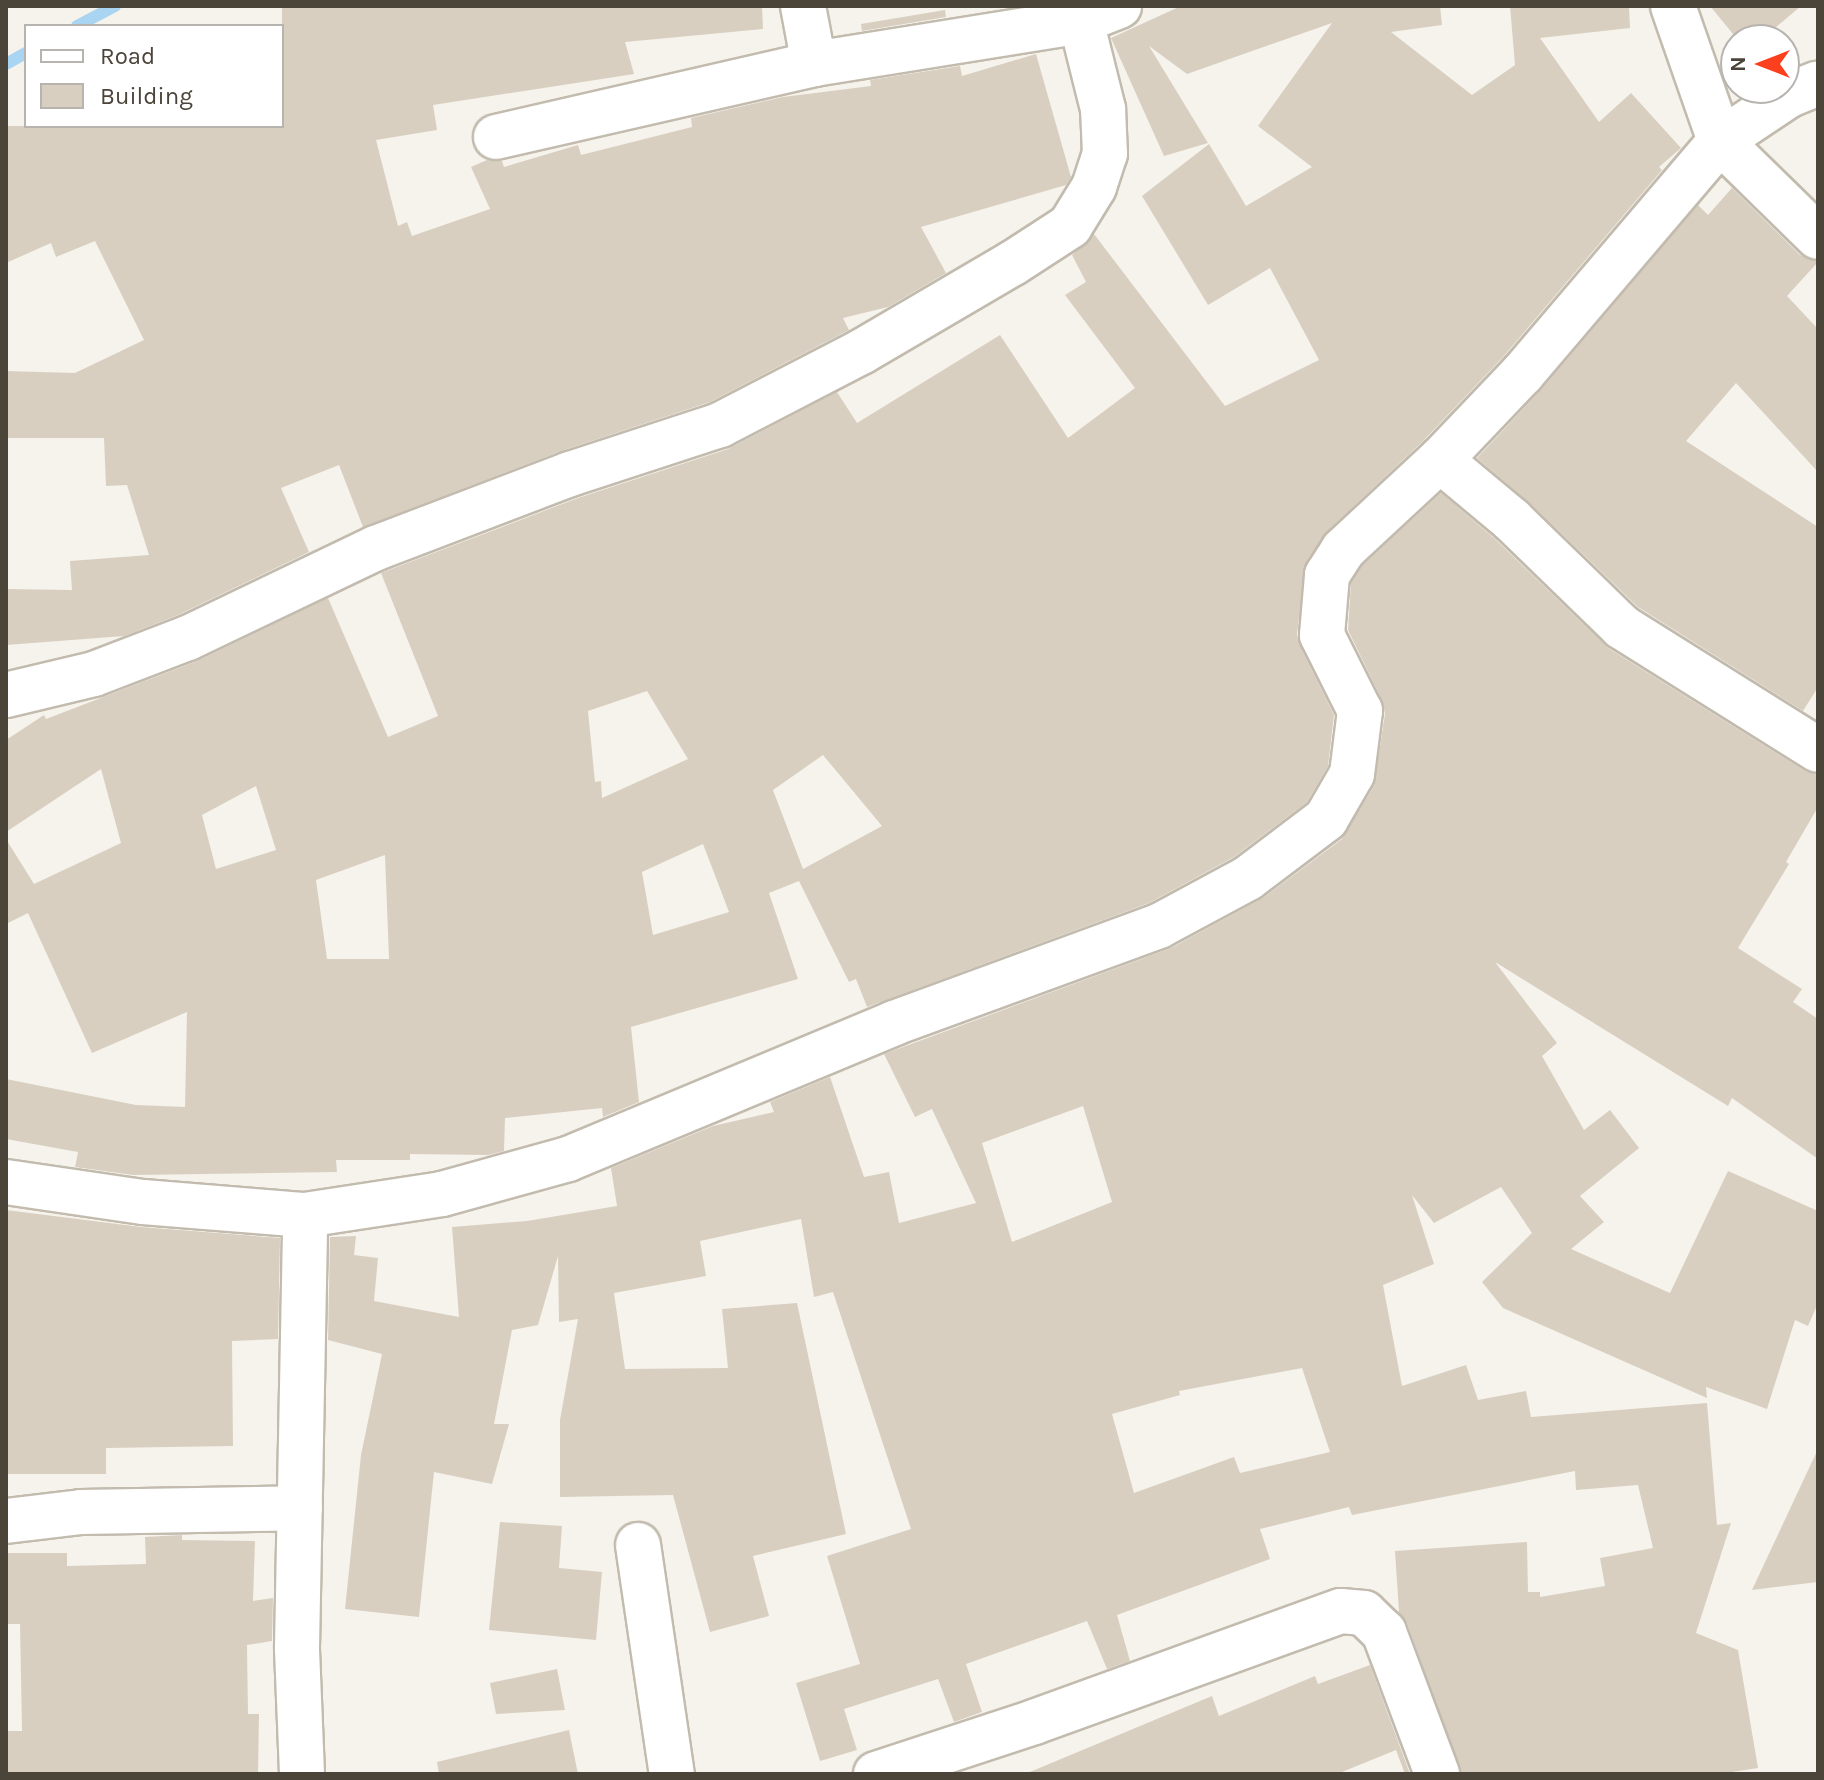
<!DOCTYPE html>
<style>
body{margin:0}
#map{position:relative;width:1824px;height:1780px;overflow:hidden;background:#f6f3ec;font-family:Karla,sans-serif}
div>[style]{position:absolute}
.stream>*{height:12px;margin:-6px;padding:0 6px;transform-origin:6px;border-radius:6px;background:#a9d4f2}
.building>*{inset:0;background:#d8cfc1}
.roads{filter:drop-shadow(2px 0 #c2bbae) drop-shadow(-2px 0 #c2bbae) drop-shadow(0 2px #c2bbae) drop-shadow(0 -2px #c2bbae)}
.minor>*{height:44px;margin:-22px;padding:0 22px;transform-origin:22px;border-radius:22px;background:#fff}
span{translate:-50% -50%;white-space:nowrap;text-align:center;line-height:1.15;-webkit-text-stroke:8px #fff;paint-order:stroke}
.frame{position:absolute;inset:0;border:8px solid #4b4439;pointer-events:none}
.legend{position:absolute;left:24px;top:24px;width:260px;height:104px;box-sizing:border-box;background:#fff;border:2px solid #b7b4b0;margin:0;padding:10px 14px;list-style:none;font-size:24px;color:#4b4439}
.legend li{display:flex;align-items:center;gap:16px;height:40px}
.legend b{width:40px;border:2px solid #b7b4b0}
.north{position:absolute;left:1720px;top:24px;width:80px;height:80px;box-sizing:border-box;background:#fff;border:2px solid #b7b4b0;border-radius:50%;rotate:270deg;font-size:22px;font-weight:700;line-height:32px;text-align:center;color:#4b4439}
.north::after{content:'';display:block;margin:auto;width:28px;height:36px;background:#fc3f1d;clip-path:polygon(50% 0,100% 100%,50% 72%,0 100%)}
</style>
<div id="map">
<div class="stream">
<div style="left:77px;top:26px;width:43px;rotate:-27.8deg"></div>
<div style="left:6px;top:64px;width:23px;rotate:-29deg"></div>
</div>
<div class="building">
<div style="clip-path:polygon(282px 6px,762px 6px,763px 29px,625px 42px,634px 74px,433px 105px,437px 130px,376px 140px,398px 226px,407px 222px,412px 236px,490px 209px,471px 167px,487px 160px,502px 161px,504px 167px,578px 145px,581px 155px,692px 127px,691px 118px,783px 97px,871px 86px,870px 80px,960px 66px,962px 76px,1036px 54px,1071px 177px,1066px 185px,921px 227px,946px 273px,888px 307px,843px 318px,849px 330px,710px 402px,561px 451px,363px 527px,339px 465px,281px 488px,309px 552px,178px 615px,124px 636px,6px 645px,6px 589px,72px 590px,70px 561px,149px 555px,127px 485px,106px 486px,104px 438px,6px 438px,6px 371px,75px 373px,144px 340px,95px 241px,56px 257px,51px 243px,6px 263px,6px 126px,282px 126px)"></div>
<div style="clip-path:polygon(evenodd,1181px 6px,1440px 6px,1442px 25px,1391px 32px,1472px 95px,1515px 65px,1510px 6px,1629px 6px,1630px 28px,1540px 38px,1599px 122px,1631px 93px,1681px 148px,1659px 167px,1662px 170px,1503px 357px,1422px 442px,1326px 532px,1306px 562px,1297px 634px,1300px 646px,1334px 715px,1328px 766px,1307px 802px,1234px 857px,1149px 903px,867px 1007px,856px 979px,849px 982px,799px 881px,769px 893px,798px 979px,631px 1027px,639px 1102px,603px 1117px,602px 1108px,505px 1118px,504px 1151px,488px 1155px,410px 1154px,410px 1160px,336px 1160px,337px 1172px,133px 1175px,75px 1167px,78px 1152px,6px 1139px,6px 1079px,136px 1105px,185px 1107px,187px 1012px,92px 1053px,28px 913px,6px 924px,6px 839px,34px 884px,121px 843px,101px 769px,6px 832px,6px 740px,44px 715px,46px 719px,197px 661px,328px 598px,388px 737px,438px 716px,381px 573px,578px 498px,728px 449px,837px 392px,857px 423px,1000px 335px,1068px 438px,1135px 388px,1065px 295px,1086px 282px,1072px 255px,1094px 234px,1225px 406px,1319px 360px,1270px 268px,1208px 305px,1142px 196px,1209px 144px,1246px 206px,1312px 167px,1258px 126px,1332px 23px,1187px 74px,1149px 46px,1208px 143px,1164px 156px,1111px 38px,1181px 6px,647px 691px,688px 759px,602px 798px,601px 781px,595px 782px,588px 711px,647px 691px,1181px 6px,823px 755px,882px 826px,803px 869px,773px 790px,823px 755px,1181px 6px,256px 786px,276px 850px,216px 869px,202px 815px,256px 786px,1181px 6px,703px 844px,729px 912px,653px 935px,642px 872px,703px 844px,1181px 6px,385px 855px,389px 959px,327px 959px,316px 880px,385px 855px)"></div>
<div style="clip-path:polygon(1710px 6px,1801px 6px,1761px 40px,1738px 40px)"></div>
<div style="clip-path:polygon(945px 10px,946px 17px,862px 31px,861px 24px)"></div>
<div style="clip-path:polygon(1732px 188px,1800px 255px,1818px 262px,1787px 296px,1818px 329px,1818px 472px,1736px 383px,1686px 441px,1818px 527px,1818px 687px,1803px 711px,1638px 607px,1529px 502px,1477px 458px,1541px 390px,1698px 205px,1708px 215px)"></div>
<div style="clip-path:polygon(evenodd,1441px 493px,1495px 539px,1608px 648px,1805px 771px,1818px 775px,1818px 807px,1786px 862px,1789px 864px,1738px 948px,1802px 989px,1793px 1002px,1818px 1019px,1818px 1159px,1732px 1098px,1728px 1106px,1495px 962px,1557px 1043px,1542px 1056px,1584px 1130px,1610px 1110px,1639px 1148px,1580px 1196px,1604px 1222px,1571px 1249px,1670px 1293px,1728px 1171px,1818px 1211px,1818px 1303px,1808px 1326px,1795px 1320px,1767px 1409px,1706px 1387px,1707px 1398px,1503px 1308px,1482px 1282px,1532px 1233px,1501px 1187px,1434px 1223px,1412px 1195px,1434px 1264px,1383px 1285px,1402px 1386px,1466px 1365px,1478px 1400px,1526px 1391px,1531px 1417px,1707px 1403px,1717px 1525px,1731px 1523px,1696px 1633px,1738px 1650px,1758px 1768px,1719px 1774px,1461px 1774px,1407px 1623px,1399px 1612px,1395px 1551px,1527px 1542px,1528px 1592px,1540px 1592px,1540px 1597px,1605px 1586px,1600px 1558px,1653px 1548px,1638px 1485px,1576px 1490px,1575px 1471px,1352px 1515px,1349px 1507px,1260px 1529px,1270px 1559px,1117px 1615px,1130px 1661px,1107px 1669px,1087px 1621px,966px 1664px,982px 1712px,954px 1722px,938px 1679px,844px 1709px,857px 1750px,820px 1761px,796px 1683px,860px 1664px,827px 1556px,911px 1529px,833px 1292px,814px 1297px,801px 1219px,700px 1241px,706px 1276px,614px 1293px,625px 1369px,728px 1368px,722px 1309px,797px 1303px,846px 1534px,753px 1556px,769px 1616px,710px 1632px,673px 1495px,560px 1497px,560px 1420px,578px 1319px,559px 1322px,558px 1256px,538px 1325px,512px 1330px,494px 1424px,509px 1424px,492px 1484px,434px 1472px,419px 1617px,345px 1609px,361px 1455px,382px 1354px,328px 1340px,330px 1237px,356px 1236px,354px 1255px,378px 1258px,374px 1301px,459px 1317px,452px 1227px,527px 1221px,617px 1206px,611px 1168px,713px 1126px,774px 1112px,770px 1102px,830px 1077px,864px 1177px,889px 1172px,899px 1223px,976px 1203px,932px 1109px,915px 1117px,884px 1054px,1171px 948px,1263px 898px,1342px 839px,1374px 786px,1385px 714px,1382px 700px,1348px 630px,1351px 583px,1362px 566px,1441px 493px,1083px 1106px,1112px 1202px,1012px 1242px,982px 1143px,1083px 1106px,1441px 493px,1302px 1368px,1330px 1452px,1240px 1473px,1234px 1457px,1134px 1493px,1112px 1414px,1180px 1395px,1179px 1391px,1302px 1368px)"></div>
<div style="clip-path:polygon(6px 1210px,141px 1227px,280px 1238px,278px 1339px,232px 1341px,233px 1446px,106px 1448px,106px 1474px,6px 1474px)"></div>
<div style="clip-path:polygon(1818px 1449px,1818px 1582px,1752px 1590px)"></div>
<div style="clip-path:polygon(500px 1522px,562px 1526px,559px 1568px,602px 1572px,596px 1640px,489px 1630px)"></div>
<div style="clip-path:polygon(182px 1535px,182px 1540px,255px 1541px,253px 1601px,273px 1598px,272px 1641px,247px 1645px,248px 1714px,259px 1714px,258px 1774px,7px 1774px,6px 1731px,22px 1731px,20px 1624px,7px 1624px,7px 1553px,67px 1553px,67px 1566px,146px 1564px,145px 1537px)"></div>
<div style="clip-path:polygon(1370px 1665px,1410px 1774px,1405px 1774px,1396px 1750px,1337px 1774px,1025px 1774px,1212px 1696px,1219px 1716px,1315px 1676px,1318px 1684px)"></div>
<div style="clip-path:polygon(557px 1669px,565px 1710px,496px 1714px,490px 1683px)"></div>
<div style="clip-path:polygon(569px 1730px,578px 1774px,439px 1774px,437px 1762px)"></div>
</div>
<div class="roads">
<div class="minor">
<div style="left:803px;top:6px;width:59px;rotate:79.3deg"></div>
<div style="left:1673px;top:6px;width:143px;rotate:70.8deg"></div>
<div style="left:1720px;top:141px;width:137px;rotate:44.4deg"></div>
<div style="left:496px;top:137px;width:326px;rotate:-12.9deg"></div>
<div style="left:814px;top:64px;width:270px;rotate:-9.1deg"></div>
<div style="left:1081px;top:21px;width:41px;rotate:-21.5deg"></div>
<div style="left:1440px;top:460px;width:94px;rotate:39.8deg"></div>
<div style="left:1512px;top:520px;width:153px;rotate:44.2deg"></div>
<div style="left:1622px;top:627px;width:231px;rotate:32.1deg"></div>
<div style="left:6px;top:695px;width:90px;rotate:-13.4deg"></div>
<div style="left:94px;top:674px;width:101px;rotate:-21deg"></div>
<div style="left:188px;top:638px;width:208px;rotate:-25.6deg"></div>
<div style="left:376px;top:548px;width:208px;rotate:-20.9deg"></div>
<div style="left:570px;top:474px;width:158px;rotate:-18.1deg"></div>
<div style="left:720px;top:425px;width:159px;rotate:-27.4deg"></div>
<div style="left:861px;top:352px;width:176px;rotate:-30.4deg"></div>
<div style="left:1013px;top:263px;width:68px;rotate:-33deg"></div>
<div style="left:1070px;top:226px;width:46px;rotate:-58.4deg"></div>
<div style="left:1094px;top:187px;width:35px;rotate:-72deg"></div>
<div style="left:1105px;top:154px;width:45px;rotate:-92.5deg"></div>
<div style="left:1103px;top:109px;width:91px;rotate:-104deg"></div>
<div style="left:6px;top:1182px;width:138px;rotate:8.3deg"></div>
<div style="left:143px;top:1202px;width:163px;rotate:4.6deg"></div>
<div style="left:305px;top:1215px;width:139px;rotate:-8.7deg"></div>
<div style="left:442px;top:1194px;width:131px;rotate:-15.5deg"></div>
<div style="left:568px;top:1159px;width:353px;rotate:-22.6deg"></div>
<div style="left:894px;top:1023px;width:282px;rotate:-20.1deg"></div>
<div style="left:1159px;top:926px;width:101px;rotate:-28.3deg"></div>
<div style="left:1248px;top:878px;width:98px;rotate:-37.1deg"></div>
<div style="left:1326px;top:819px;width:52px;rotate:-60deg"></div>
<div style="left:1352px;top:774px;width:64px;rotate:-82.8deg"></div>
<div style="left:1360px;top:711px;width:85px;rotate:-116.6deg"></div>
<div style="left:1322px;top:635px;width:60px;rotate:-85.2deg"></div>
<div style="left:1327px;top:575px;width:30px;rotate:-57deg"></div>
<div style="left:1343px;top:550px;width:132px;rotate:-42.9deg"></div>
<div style="left:1440px;top:460px;width:119px;rotate:-46.4deg"></div>
<div style="left:1522px;top:374px;width:306px;rotate:-49.6deg"></div>
<div style="left:1720px;top:141px;width:83px;rotate:-33.7deg"></div>
<div style="left:1789px;top:95px;width:31px;rotate:-22deg"></div>
<div style="left:6px;top:1521px;width:76px;rotate:-6.8deg"></div>
<div style="left:81px;top:1512px;width:219px;rotate:-1deg"></div>
<div style="left:638px;top:1545px;width:232px;rotate:81.6deg"></div>
<div style="left:302px;top:1774px;width:127px;rotate:-92.3deg"></div>
<div style="left:297px;top:1647px;width:432px;rotate:-88.9deg"></div>
<div style="left:876px;top:1774px;width:166px;rotate:-18.2deg"></div>
<div style="left:1034px;top:1722px;width:326px;rotate:-19.9deg"></div>
<div style="left:1341px;top:1611px;width:23px;rotate:5deg"></div>
<div style="left:1364px;top:1613px;width:28px;rotate:44deg"></div>
<div style="left:1384px;top:1632px;width:152px;rotate:69.5deg"></div>
</div>
</div>
<div class="frame"></div>
<ul class="legend">
<li><b style="height:10px;background:#fff"></b>Road</li>
<li><b style="height:22px;background:#d8cfc1"></b>Building</li>
</ul>
<div class="north">N</div>
</div>
